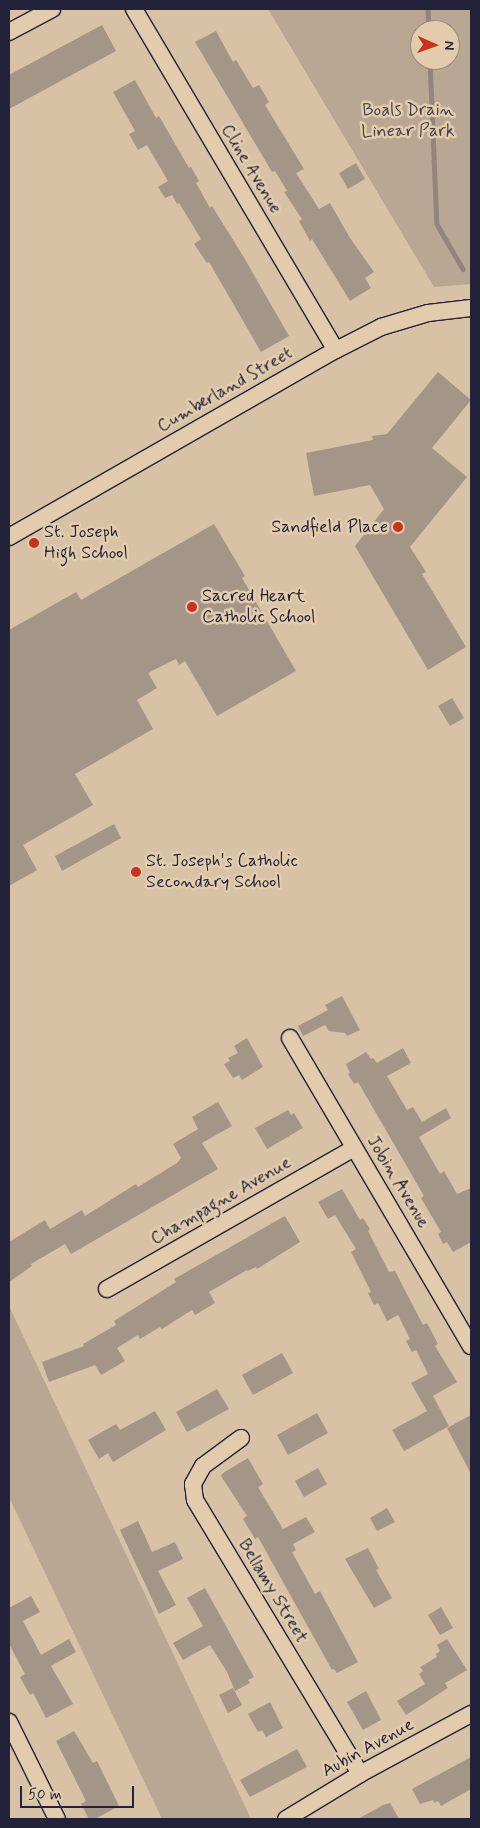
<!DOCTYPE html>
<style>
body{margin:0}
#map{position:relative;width:480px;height:1828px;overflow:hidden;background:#d7c2a5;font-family:Mynerve,sans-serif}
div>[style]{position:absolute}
.green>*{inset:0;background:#b9a794}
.stream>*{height:4.5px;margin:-2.25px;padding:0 2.25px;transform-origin:2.25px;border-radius:2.25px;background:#92857d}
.building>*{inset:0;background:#a59587}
.roads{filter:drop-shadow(1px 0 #22223b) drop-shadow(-1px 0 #22223b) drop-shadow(0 1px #22223b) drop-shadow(0 -1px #22223b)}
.minor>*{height:16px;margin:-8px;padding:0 8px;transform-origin:8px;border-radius:8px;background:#e3ccac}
.dots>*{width:14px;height:14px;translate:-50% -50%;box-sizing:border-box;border:2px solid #e3ccac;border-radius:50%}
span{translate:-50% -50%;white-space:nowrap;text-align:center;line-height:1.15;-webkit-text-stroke:5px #e3ccac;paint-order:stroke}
.park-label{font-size:18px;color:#403d4d}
.street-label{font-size:18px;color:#22223b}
.poi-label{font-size:18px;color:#22223b}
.right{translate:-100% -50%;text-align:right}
.left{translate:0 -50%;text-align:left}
.frame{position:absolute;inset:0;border:10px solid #22223b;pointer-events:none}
.north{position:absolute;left:410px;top:20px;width:50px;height:50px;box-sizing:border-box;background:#e3ccac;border:1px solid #96887f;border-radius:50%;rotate:92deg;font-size:14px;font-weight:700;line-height:20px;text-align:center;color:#22223b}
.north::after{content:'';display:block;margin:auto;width:18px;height:22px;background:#c8321e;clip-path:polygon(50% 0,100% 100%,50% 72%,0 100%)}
.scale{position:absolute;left:20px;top:1786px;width:114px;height:22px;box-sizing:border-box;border:2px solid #22223b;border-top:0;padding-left:6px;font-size:15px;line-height:18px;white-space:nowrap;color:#22223b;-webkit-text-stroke:4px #e3ccac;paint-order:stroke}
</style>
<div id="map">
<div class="green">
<div style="clip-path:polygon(evenodd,268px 9px,470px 9px,471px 284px,434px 287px,268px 9px,420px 30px,450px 30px,450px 60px,420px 60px,420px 30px)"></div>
<div style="clip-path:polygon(9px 1306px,251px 1819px,162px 1819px,9px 1497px)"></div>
</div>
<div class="stream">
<div style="left:428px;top:9px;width:21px;rotate:87deg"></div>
<div style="left:430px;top:60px;width:164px;rotate:87.6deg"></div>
<div style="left:437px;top:224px;width:52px;rotate:60deg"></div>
</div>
<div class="building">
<div style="clip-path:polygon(102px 25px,116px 51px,9px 109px,9px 75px)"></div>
<div style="clip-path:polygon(216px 31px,233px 62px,236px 60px,253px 88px,259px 85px,269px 102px,265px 105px,304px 169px,296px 173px,319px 209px,330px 203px,350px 238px,374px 272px,365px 278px,371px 288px,350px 301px,312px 239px,310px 241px,299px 221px,302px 219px,284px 192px,287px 191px,275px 171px,272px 172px,195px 42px)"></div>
<div style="clip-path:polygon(135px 80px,156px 118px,159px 116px,189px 168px,191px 167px,199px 181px,196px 183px,210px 208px,212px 206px,243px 256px,289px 336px,261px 352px,209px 262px,207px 263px,194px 244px,201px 239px,179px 203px,177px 204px,172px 195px,165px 198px,158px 187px,168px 181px,147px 145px,138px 150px,129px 134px,135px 131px,113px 92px)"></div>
<div style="clip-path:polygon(356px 163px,365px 179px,348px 189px,339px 173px)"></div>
<div style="clip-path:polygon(438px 372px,471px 400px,432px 448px,467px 477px,410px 547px,426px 572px,422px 574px,466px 647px,428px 670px,355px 546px,384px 509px,370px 485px,314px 496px,306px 453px,373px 440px,372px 436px,387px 434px)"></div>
<div style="clip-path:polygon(214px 524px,245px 576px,242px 578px,296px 671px,217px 716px,185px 661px,179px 665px,176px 659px,148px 673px,157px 688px,137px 700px,153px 729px,75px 774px,93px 805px,23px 845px,37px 870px,9px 886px,9px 630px,76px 592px,81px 600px)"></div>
<div style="clip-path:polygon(452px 698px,464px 718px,450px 726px,438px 706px)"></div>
<div style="clip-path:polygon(114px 824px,121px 838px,62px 871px,55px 856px)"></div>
<div style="clip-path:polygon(342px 996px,360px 1030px,347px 1036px,345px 1033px,329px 1031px,325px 1025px,303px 1036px,298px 1026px,328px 1010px,325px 1005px)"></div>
<div style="clip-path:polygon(247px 1038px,263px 1067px,242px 1080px,239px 1075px,233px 1078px,224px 1064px,230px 1061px,228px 1058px,238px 1053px,234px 1046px)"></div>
<div style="clip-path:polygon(403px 1048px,411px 1063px,387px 1076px,407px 1110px,413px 1107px,422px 1122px,446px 1108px,451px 1118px,419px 1137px,440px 1174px,444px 1171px,457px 1194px,471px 1188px,471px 1242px,453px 1252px,447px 1242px,443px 1244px,438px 1234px,441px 1232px,421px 1198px,424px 1196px,358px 1082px,354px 1084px,348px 1074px,350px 1073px,346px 1064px,366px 1052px,371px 1059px,373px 1058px,377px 1063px)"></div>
<div style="clip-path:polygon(218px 1102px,232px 1126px,202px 1143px,218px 1169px,71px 1254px,65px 1244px,31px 1264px,32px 1266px,9px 1282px,9px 1242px,45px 1220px,50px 1229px,82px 1210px,85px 1216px,136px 1184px,138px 1187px,177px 1163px,181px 1158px,173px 1144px,198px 1129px,192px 1117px)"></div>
<div style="clip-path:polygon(288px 1110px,291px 1115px,294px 1113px,303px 1128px,267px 1149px,255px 1128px)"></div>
<div style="clip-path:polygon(342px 1189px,360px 1220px,363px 1218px,370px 1229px,368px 1231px,389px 1272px,395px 1271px,423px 1325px,427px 1323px,438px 1344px,435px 1346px,457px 1382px,433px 1396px,449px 1426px,404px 1451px,392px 1430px,427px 1411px,411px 1383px,428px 1374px,416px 1350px,412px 1352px,406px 1341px,410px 1339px,398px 1315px,387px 1321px,378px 1303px,374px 1305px,368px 1293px,371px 1292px,351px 1252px,356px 1249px,335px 1215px,328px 1219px,318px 1202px)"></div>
<div style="clip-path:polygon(285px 1216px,300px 1242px,257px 1269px,256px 1267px,248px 1271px,247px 1270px,209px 1292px,215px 1303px,195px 1315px,192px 1310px,162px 1329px,160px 1327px,140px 1339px,138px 1335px,117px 1348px,125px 1361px,101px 1375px,95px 1365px,49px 1382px,42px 1362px,84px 1346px,83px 1344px,116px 1325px,114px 1321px,176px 1282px,174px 1279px)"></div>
<div style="clip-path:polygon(282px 1353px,293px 1373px,253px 1395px,242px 1375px)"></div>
<div style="clip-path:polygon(217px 1389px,229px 1409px,187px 1432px,176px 1412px)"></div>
<div style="clip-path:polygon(155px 1411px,166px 1430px,113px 1462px,108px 1453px,99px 1459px,88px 1440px,116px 1424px,120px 1430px)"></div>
<div style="clip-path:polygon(317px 1413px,328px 1433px,288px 1455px,277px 1435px)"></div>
<div style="clip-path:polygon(471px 1415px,471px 1474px,447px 1428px)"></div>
<div style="clip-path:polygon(248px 1458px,263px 1484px,258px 1487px,283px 1529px,306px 1517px,315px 1532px,293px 1544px,296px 1550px,292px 1552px,315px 1594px,320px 1591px,358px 1662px,337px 1673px,334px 1669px,332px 1670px,258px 1537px,255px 1539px,243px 1519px,247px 1516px,221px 1476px,223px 1473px)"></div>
<div style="clip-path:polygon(318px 1468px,327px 1484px,304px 1497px,295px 1481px)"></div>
<div style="clip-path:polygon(387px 1508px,395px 1522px,377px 1531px,370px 1518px)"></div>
<div style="clip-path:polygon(138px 1521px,152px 1552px,175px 1542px,183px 1559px,158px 1571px,176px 1605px,159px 1614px,120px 1530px)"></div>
<div style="clip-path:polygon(368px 1548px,379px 1569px,376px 1570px,392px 1598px,374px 1608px,345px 1559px)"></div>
<div style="clip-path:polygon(205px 1588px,254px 1677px,248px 1680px,250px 1683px,235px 1691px,227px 1672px,210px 1645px,183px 1660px,173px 1643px,203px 1626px,187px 1598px)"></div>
<div style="clip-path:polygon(31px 1596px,40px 1612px,23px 1621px,41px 1655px,69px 1639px,76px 1652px,51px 1666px,73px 1704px,46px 1718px,33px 1693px,30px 1695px,20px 1677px,25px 1674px,9px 1644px,9px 1608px)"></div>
<div style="clip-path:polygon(441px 1607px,453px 1628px,440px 1635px,428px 1615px)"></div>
<div style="clip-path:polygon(447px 1639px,467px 1670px,445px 1683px,448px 1688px,406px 1715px,397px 1701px,425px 1684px,419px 1674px,423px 1671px,420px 1667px,437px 1657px,436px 1654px,440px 1651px,437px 1645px)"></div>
<div style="clip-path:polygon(233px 1688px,242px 1705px,228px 1713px,219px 1695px)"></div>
<div style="clip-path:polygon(366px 1691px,381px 1720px,363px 1730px,347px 1702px)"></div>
<div style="clip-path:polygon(270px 1702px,283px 1728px,266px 1737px,262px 1730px,258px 1732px,248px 1714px)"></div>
<div style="clip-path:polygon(74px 1731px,93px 1763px,97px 1761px,119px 1806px,95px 1819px,89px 1819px,81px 1804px,86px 1801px,56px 1741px)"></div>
<div style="clip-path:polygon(297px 1749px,307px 1767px,250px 1797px,240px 1780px)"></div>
<div style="clip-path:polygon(471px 1757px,471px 1789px,441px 1806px,438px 1801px,434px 1803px,433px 1800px,420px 1804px,412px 1789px)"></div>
<div style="clip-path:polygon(390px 1803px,399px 1819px,358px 1819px,383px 1805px)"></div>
</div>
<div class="roads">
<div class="minor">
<div style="left:134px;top:9px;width:396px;rotate:59.4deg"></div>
<div style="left:9px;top:32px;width:49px;rotate:-28.1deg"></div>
<div style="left:9px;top:537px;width:377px;rotate:-29.8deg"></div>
<div style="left:336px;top:350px;width:51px;rotate:-27.1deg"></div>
<div style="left:381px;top:327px;width:49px;rotate:-16.6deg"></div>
<div style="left:428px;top:313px;width:43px;rotate:-6.6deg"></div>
<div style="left:290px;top:1038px;width:357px;rotate:59.6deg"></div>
<div style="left:107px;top:1289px;width:284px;rotate:-29.7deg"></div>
<div style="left:241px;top:1438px;width:47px;rotate:143.6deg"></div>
<div style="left:203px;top:1466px;width:21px;rotate:119deg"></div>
<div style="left:193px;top:1484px;width:16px;rotate:83deg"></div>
<div style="left:195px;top:1500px;width:320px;rotate:58.9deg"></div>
<div style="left:9px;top:1722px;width:108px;rotate:63.7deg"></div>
<div style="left:286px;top:1819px;width:87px;rotate:-31.3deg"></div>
<div style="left:360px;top:1774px;width:126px;rotate:-28.4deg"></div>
</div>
</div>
<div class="dots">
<div style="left:398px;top:527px;background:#c8321e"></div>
<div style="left:34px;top:543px;background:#c8321e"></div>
<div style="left:192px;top:607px;background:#c8321e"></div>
<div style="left:136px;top:872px;background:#c8321e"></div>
</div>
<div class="park-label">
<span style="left:408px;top:121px">Boals Drain<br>Linear Park</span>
</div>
<div class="street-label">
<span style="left:251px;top:169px;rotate:59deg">Cline Avenue</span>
<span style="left:225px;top:390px;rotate:-30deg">Cumberland Street</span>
<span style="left:398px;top:1182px;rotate:59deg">Jobin Avenue</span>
<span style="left:221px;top:1201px;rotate:-30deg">Champagne Avenue</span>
<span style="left:273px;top:1591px;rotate:59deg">Bellamy Street</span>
<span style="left:368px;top:1748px;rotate:-29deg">Aubin Avenue</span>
</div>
<div class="poi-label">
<span class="right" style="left:388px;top:527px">Sandfield Place</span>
<span class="left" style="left:44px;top:543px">St. Joseph<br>High School</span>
<span class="left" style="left:202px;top:607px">Sacred Heart<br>Catholic School</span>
<span class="left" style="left:146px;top:872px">St. Joseph's Catholic<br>Secondary School</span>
</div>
<div class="frame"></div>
<div class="north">N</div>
<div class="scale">50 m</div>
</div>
